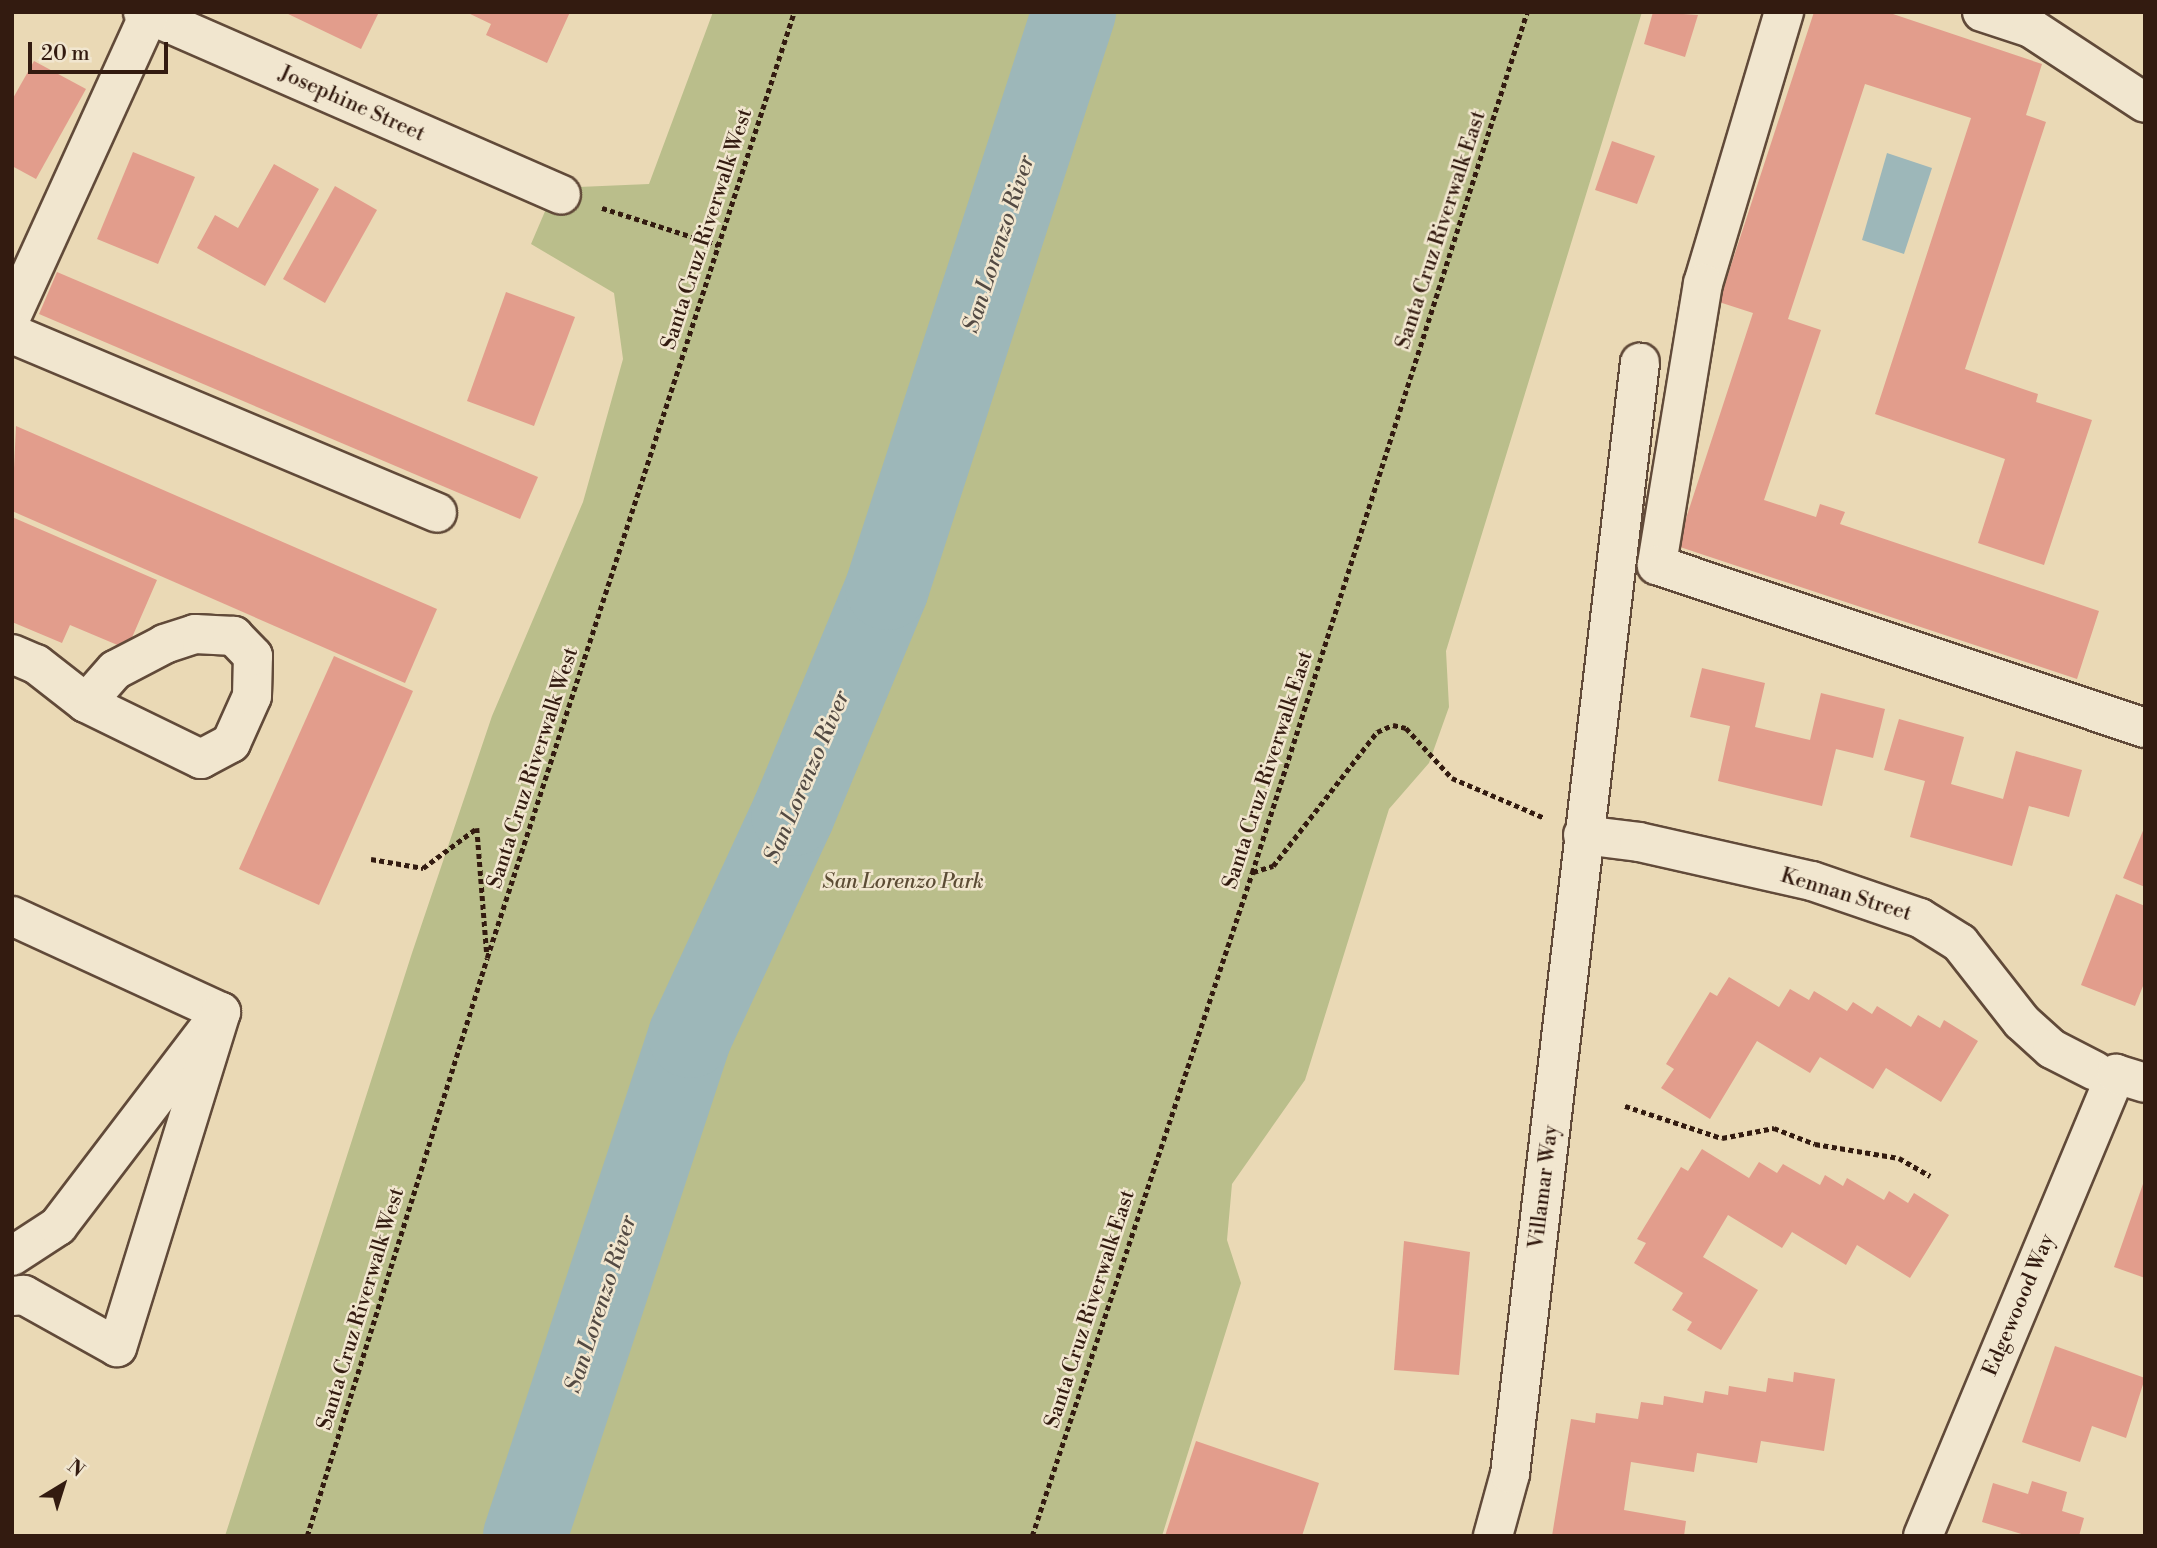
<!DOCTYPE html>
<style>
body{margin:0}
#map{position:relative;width:2157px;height:1548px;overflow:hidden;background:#ead9b5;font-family:"Libre Bodoni",serif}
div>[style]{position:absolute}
.green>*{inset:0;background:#babe8b}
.water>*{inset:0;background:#9db7b9}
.river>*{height:84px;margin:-42px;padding:0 42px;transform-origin:42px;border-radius:42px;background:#9db7b9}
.building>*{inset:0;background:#e29d8c}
.path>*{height:4.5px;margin-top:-2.25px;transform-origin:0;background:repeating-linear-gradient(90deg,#331b10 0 5px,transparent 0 8.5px)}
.roads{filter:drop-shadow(2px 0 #614a39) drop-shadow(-2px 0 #614a39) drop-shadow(0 2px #614a39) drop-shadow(0 -2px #614a39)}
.minor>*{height:38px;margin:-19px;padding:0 19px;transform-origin:19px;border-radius:19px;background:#f1e6cf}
span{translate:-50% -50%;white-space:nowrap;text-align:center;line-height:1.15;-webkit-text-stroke:5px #f1e6cf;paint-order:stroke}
.street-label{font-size:21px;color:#331b10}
.park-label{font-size:21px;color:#5c4c35;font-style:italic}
.water-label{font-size:23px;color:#534a43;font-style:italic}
.frame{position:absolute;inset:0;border:14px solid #331b10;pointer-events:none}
.north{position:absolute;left:28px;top:1450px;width:70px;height:70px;-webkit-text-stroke:5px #f1e6cf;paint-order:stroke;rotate:38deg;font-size:19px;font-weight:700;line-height:28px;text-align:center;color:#331b10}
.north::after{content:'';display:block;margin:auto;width:24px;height:32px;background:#331b10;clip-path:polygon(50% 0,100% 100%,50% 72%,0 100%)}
.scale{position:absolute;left:28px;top:42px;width:140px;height:32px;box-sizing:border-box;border:4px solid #331b10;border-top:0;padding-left:9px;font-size:21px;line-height:24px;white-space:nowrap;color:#331b10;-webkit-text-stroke:5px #f1e6cf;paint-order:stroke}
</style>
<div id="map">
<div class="green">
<div style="clip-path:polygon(713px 12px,1642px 12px,1446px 651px,1449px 707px,1429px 763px,1389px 809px,1305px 1080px,1232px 1184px,1227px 1240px,1241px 1283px,1162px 1536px,225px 1536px,412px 953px,492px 716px,583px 502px,623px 359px,614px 293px,531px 244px,555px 188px,649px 184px)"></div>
</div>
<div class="water">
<div style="clip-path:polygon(1887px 153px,1932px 168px,1904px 254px,1862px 240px)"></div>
</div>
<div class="river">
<div style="left:525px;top:1536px;width:527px;rotate:-71.74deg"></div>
<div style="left:690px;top:1036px;width:245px;rotate:-65.1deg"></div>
<div style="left:793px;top:814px;width:245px;rotate:-67.4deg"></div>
<div style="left:887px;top:588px;width:606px;rotate:-72.01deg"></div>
</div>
<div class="building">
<div style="clip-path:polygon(284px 12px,379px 12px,361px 49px)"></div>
<div style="clip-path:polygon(466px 12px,570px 12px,547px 63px,486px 35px,491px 24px)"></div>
<div style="clip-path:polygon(1653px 12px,1698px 15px,1685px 57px,1644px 44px)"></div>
<div style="clip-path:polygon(1814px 12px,1887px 12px,2042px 64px,2026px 115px,2046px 122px,1965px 369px,2038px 394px,2036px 402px,2092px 420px,2044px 565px,1978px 543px,2005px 459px,1875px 414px,1971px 118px,1865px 84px,1788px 319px,1821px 330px,1764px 500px,1816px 517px,1820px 504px,1845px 512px,1840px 524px,2099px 611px,2077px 679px,1677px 546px,1753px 313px,1719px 302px)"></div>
<div style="clip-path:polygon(34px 61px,86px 89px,36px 179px,12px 166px,12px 100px)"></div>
<div style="clip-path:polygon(1612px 141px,1655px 156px,1637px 204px,1595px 190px)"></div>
<div style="clip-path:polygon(133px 152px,195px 177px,158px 264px,97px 239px)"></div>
<div style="clip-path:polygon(274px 164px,319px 189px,265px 286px,197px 248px,215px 215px,238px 228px)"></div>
<div style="clip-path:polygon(335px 186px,377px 210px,325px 303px,283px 279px)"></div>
<div style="clip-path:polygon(57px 272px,538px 477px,520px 519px,39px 314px)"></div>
<div style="clip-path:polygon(506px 292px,575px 317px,534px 426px,467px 401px)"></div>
<div style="clip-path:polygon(16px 426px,437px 609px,405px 683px,12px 511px)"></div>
<div style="clip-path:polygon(12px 517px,157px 580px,127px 649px,70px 625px,62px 643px,12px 622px)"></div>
<div style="clip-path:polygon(334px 656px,413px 691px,319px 905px,239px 869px)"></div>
<div style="clip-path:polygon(1702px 668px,1765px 683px,1755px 727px,1810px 740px,1821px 693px,1885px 709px,1873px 758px,1836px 749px,1822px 806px,1718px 781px,1730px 726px,1690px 717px)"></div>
<div style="clip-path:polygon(1899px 719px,1964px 737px,1951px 784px,2003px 799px,2016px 751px,2082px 770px,2069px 817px,2029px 806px,2012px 866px,1910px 837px,1925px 781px,1884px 770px)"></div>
<div style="clip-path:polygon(2145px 826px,2145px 887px,2123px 878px)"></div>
<div style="clip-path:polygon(2116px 894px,2145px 906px,2145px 981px,2135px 1006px,2081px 985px)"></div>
<div style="clip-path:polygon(1729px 977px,1779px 1007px,1790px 989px,1809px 1000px,1814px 991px,1847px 1011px,1853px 1002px,1872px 1014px,1877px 1006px,1911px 1027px,1918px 1015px,1940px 1028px,1944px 1020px,1978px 1041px,1941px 1102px,1886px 1068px,1873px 1089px,1820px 1057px,1810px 1073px,1757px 1041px,1710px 1119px,1661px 1088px,1674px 1069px,1666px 1064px,1710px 992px,1717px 996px)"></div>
<div style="clip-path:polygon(1702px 1149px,1749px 1178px,1759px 1162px,1777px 1173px,1783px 1164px,1820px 1185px,1825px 1175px,1843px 1186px,1847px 1178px,1884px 1200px,1889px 1191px,1908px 1203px,1914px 1193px,1949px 1215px,1910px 1278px,1857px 1245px,1846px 1265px,1792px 1232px,1782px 1248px,1728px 1215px,1703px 1257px,1758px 1290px,1721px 1350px,1687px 1330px,1692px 1322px,1672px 1310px,1683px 1293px,1634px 1263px,1646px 1243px,1637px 1239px,1681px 1167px,1688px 1171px)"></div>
<div style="clip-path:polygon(2144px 1181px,2145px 1181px,2145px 1278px,2114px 1267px)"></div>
<div style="clip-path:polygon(1404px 1241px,1470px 1252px,1459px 1375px,1394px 1370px)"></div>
<div style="clip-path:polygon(2055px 1346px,2145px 1378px,2126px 1438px,2092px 1426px,2080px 1462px,2022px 1442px)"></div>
<div style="clip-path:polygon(1794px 1372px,1835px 1379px,1824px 1451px,1761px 1441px,1757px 1463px,1697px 1453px,1694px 1472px,1631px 1462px,1624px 1510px,1686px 1521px,1684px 1536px,1552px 1536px,1571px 1419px,1595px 1423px,1596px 1413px,1638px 1419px,1641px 1402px,1663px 1405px,1664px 1396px,1703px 1403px,1705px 1391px,1728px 1395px,1729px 1386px,1766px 1392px,1768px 1378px,1793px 1382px)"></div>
<div style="clip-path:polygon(1196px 1441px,1319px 1483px,1302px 1536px,1165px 1536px)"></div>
<div style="clip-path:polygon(2032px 1481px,2067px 1492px,2062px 1511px,2084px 1518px,2079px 1536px,2028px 1536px,1982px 1522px,1993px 1483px,2028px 1494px)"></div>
</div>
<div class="path">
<div style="left:602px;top:208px;width:122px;rotate:17.7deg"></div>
<div style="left:371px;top:859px;width:53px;rotate:9.8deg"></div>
<div style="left:423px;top:868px;width:67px;rotate:-36.5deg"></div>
<div style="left:477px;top:828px;width:126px;rotate:85.5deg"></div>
<div style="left:1253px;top:872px;width:21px;rotate:-17deg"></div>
<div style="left:1273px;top:866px;width:170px;rotate:-52.2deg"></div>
<div style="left:1377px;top:732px;width:17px;rotate:-24deg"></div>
<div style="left:1393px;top:725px;width:13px;rotate:13deg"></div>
<div style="left:1406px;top:728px;width:68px;rotate:47.4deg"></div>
<div style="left:1452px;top:778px;width:101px;rotate:23.3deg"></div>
<div style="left:1625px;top:1106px;width:102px;rotate:18.3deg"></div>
<div style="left:1722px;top:1138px;width:53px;rotate:-10.9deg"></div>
<div style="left:1774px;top:1128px;width:44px;rotate:21.3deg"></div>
<div style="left:1815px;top:1144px;width:85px;rotate:9.5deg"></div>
<div style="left:1899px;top:1158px;width:36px;rotate:30deg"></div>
<div style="left:307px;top:1536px;width:605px;rotate:-72.7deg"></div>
<div style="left:487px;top:958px;width:995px;rotate:-72.02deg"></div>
<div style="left:1032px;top:1536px;width:699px;rotate:-71.64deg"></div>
<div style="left:1252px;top:873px;width:904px;rotate:-72.29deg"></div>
</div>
<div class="roads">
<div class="minor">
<div style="left:143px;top:12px;width:456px;rotate:23.6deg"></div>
<div style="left:1784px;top:12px;width:283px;rotate:106.6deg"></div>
<div style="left:1703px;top:283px;width:286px;rotate:99.3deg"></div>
<div style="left:1657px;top:565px;width:515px;rotate:18.47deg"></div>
<div style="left:1982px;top:12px;width:52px;rotate:18.1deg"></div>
<div style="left:2031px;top:28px;width:136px;rotate:33.3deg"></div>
<div style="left:12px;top:315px;width:330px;rotate:-65.5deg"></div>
<div style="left:12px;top:334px;width:461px;rotate:22.8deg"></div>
<div style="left:12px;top:654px;width:26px;rotate:23deg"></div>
<div style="left:36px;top:664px;width:63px;rotate:38deg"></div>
<div style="left:86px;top:703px;width:128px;rotate:26deg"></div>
<div style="left:201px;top:759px;width:34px;rotate:-28deg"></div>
<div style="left:231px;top:743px;width:51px;rotate:-65.9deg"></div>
<div style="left:252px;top:696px;width:40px;rotate:-88.6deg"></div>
<div style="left:253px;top:656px;width:28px;rotate:-134deg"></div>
<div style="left:234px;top:636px;width:39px;rotate:-177deg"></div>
<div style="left:195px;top:634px;width:32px;rotate:162deg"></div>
<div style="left:165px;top:644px;width:56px;rotate:152.5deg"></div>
<div style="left:115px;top:670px;width:44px;rotate:131.3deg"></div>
<div style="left:1583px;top:835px;width:56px;rotate:7.1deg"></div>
<div style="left:1639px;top:842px;width:177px;rotate:12.7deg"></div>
<div style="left:1812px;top:881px;width:114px;rotate:18.9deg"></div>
<div style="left:1920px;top:918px;width:47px;rotate:32deg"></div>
<div style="left:1960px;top:943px;width:100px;rotate:51.9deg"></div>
<div style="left:2022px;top:1022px;width:40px;rotate:42deg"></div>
<div style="left:2052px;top:1049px;width:48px;rotate:27.1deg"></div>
<div style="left:12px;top:916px;width:230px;rotate:24.7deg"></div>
<div style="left:12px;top:1256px;width:55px;rotate:-33.1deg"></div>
<div style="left:58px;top:1226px;width:269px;rotate:-52.7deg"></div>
<div style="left:221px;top:1012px;width:351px;rotate:107.2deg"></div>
<div style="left:117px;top:1347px;width:107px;rotate:-150.8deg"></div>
<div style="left:24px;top:1295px;width:12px;rotate:175deg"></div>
<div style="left:1493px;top:1536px;width:64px;rotate:-74.7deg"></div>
<div style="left:1510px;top:1474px;width:1119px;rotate:-83.33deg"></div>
<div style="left:1923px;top:1536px;width:501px;rotate:-67.33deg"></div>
<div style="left:2116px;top:1074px;width:30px;rotate:17deg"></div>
</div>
</div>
<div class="street-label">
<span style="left:352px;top:104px;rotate:24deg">Josephine Street</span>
<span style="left:707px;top:229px;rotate:-72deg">Santa Cruz Riverwalk West</span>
<span style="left:1441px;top:230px;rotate:-72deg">Santa Cruz Riverwalk East</span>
<span style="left:533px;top:768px;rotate:-72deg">Santa Cruz Riverwalk West</span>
<span style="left:1268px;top:770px;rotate:-72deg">Santa Cruz Riverwalk East</span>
<span style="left:1846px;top:895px;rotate:17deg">Kennan Street</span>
<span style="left:1544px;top:1187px;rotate:-83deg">Villamar Way</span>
<span style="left:2019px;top:1305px;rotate:-67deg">Edgewoood Way</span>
<span style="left:361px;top:1309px;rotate:-73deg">Santa Cruz Riverwalk West</span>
<span style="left:1090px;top:1309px;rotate:-72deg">Santa Cruz Riverwalk East</span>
</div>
<div class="park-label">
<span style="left:903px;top:882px">San Lorenzo Park</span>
</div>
<div class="water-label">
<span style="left:999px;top:244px;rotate:-72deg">San Lorenzo River</span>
<span style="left:807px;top:777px;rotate:-67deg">San Lorenzo River</span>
<span style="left:601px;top:1304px;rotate:-72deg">San Lorenzo River</span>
</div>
<div class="frame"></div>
<div class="north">N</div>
<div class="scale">20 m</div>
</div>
